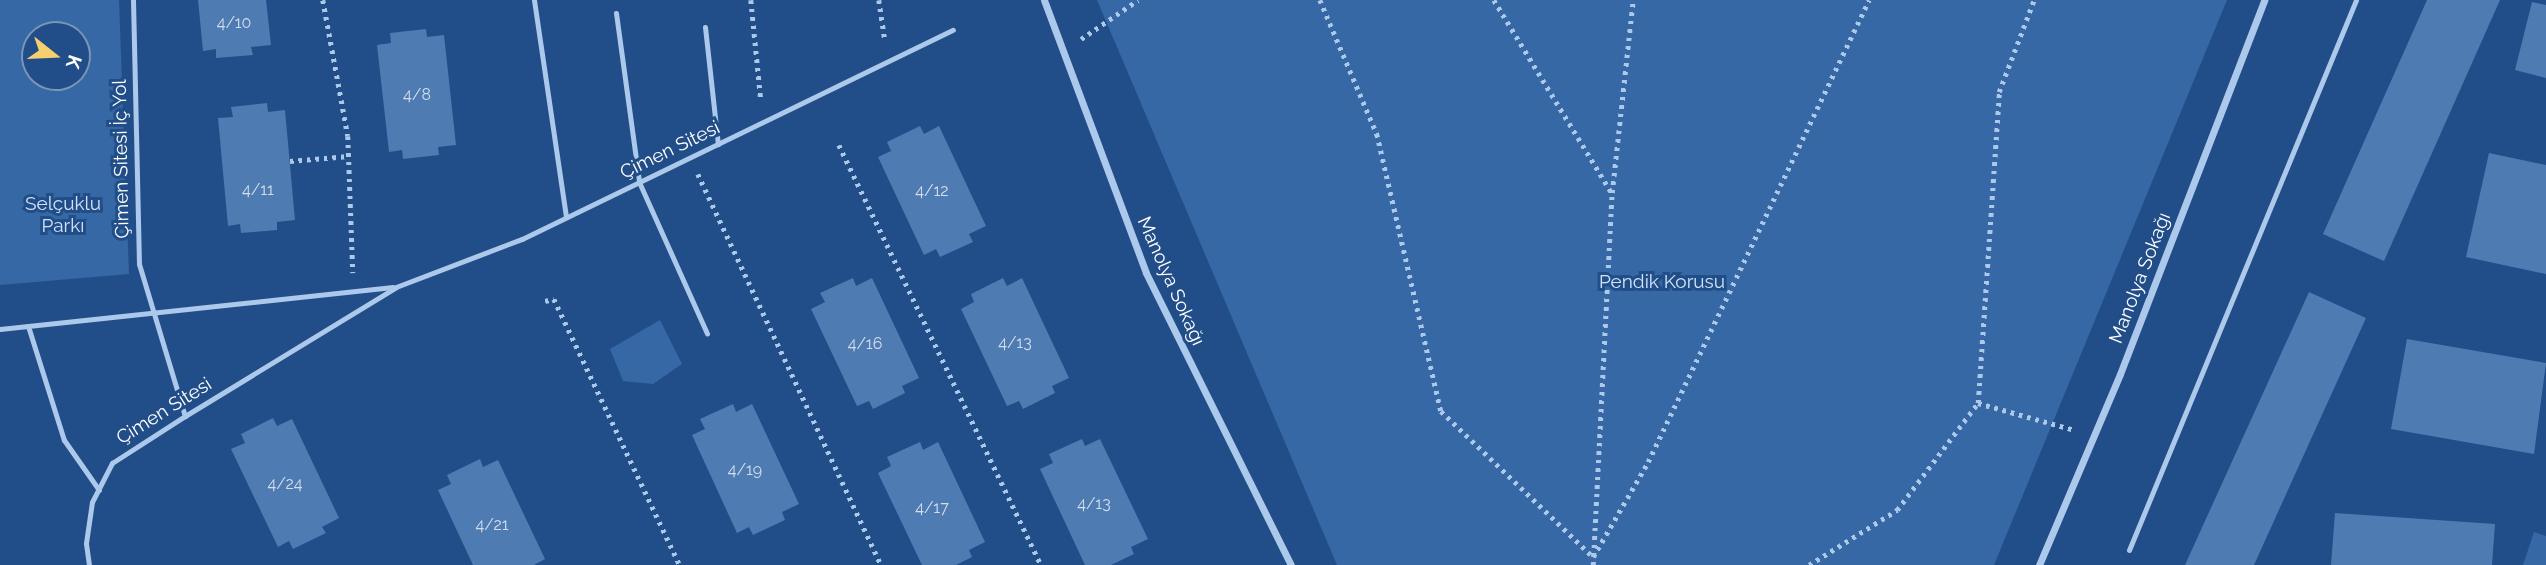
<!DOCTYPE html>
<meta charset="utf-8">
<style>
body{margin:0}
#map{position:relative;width:2546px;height:565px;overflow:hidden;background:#214e88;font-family:Raleway,sans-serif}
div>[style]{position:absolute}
.green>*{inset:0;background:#3568a5}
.building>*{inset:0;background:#4e7bb2}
.path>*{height:4.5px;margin-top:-2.25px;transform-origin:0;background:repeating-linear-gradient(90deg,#acc8ea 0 3.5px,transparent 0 8.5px)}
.service>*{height:5px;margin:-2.5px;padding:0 2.5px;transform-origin:2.5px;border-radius:2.5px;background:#acc8ea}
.minor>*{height:7px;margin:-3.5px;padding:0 3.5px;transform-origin:3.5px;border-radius:3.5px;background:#acc8ea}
span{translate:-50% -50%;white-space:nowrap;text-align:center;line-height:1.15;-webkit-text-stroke:6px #214e88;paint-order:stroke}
.number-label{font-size:16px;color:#d3deec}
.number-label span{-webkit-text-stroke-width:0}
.street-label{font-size:19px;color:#fff}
.park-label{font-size:19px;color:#d1e2f8}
.north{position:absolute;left:21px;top:21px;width:70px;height:70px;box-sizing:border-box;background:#214e88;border:2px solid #7a95b8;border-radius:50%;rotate:108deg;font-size:19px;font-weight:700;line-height:28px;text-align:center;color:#fff}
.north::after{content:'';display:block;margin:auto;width:24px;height:32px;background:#f6cf6e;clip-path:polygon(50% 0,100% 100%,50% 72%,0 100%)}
</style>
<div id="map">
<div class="green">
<div style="clip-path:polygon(evenodd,0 0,119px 0,129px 274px,0 285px,0 0,35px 35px,77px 35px,77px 77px,35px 77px,35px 35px)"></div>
<div style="clip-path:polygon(1097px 0,2227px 0,1994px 565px,1337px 565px)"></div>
<div style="clip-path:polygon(660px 320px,682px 364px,653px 384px,623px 381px,610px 349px)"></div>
<div style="clip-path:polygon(2534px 532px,2546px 536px,2546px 565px,2523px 565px)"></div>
</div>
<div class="building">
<div style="clip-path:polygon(198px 0,266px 0,271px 45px,251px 47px,253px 55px,216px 58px,216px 49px,203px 51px)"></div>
<div style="clip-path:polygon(2427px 0,2500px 0,2384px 261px,2323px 234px)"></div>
<div style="clip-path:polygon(2532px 2px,2546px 5px,2546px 78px,2515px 70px)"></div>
<div style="clip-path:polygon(426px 29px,427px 37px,444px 35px,456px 145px,438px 147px,439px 155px,403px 159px,402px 150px,389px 152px,377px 45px,391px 43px,390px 33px)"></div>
<div style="clip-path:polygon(267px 103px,268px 112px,285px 110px,295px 220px,277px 222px,277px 230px,241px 233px,240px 224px,228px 226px,218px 118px,233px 117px,231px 107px)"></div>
<div style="clip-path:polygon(920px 126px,924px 134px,939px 126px,986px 226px,969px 234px,973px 242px,940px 257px,936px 249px,924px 255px,878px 157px,891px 151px,887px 142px)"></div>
<div style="clip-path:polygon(2489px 153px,2546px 165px,2546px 274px,2466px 257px)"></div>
<div style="clip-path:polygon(853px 278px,856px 286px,872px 278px,919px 378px,902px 386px,905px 393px,873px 409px,869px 401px,857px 406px,811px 309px,825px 302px,820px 293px)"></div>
<div style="clip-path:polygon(1003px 278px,1007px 286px,1022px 278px,1069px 378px,1052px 386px,1055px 393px,1023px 409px,1019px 401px,1007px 406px,961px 309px,974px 302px,971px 294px)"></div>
<div style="clip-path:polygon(2309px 292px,2366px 318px,2326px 406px,2254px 565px,2185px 565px)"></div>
<div style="clip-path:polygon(2407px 339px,2546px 363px,2534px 454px,2391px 429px)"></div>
<div style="clip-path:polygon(733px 404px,736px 412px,752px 404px,799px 504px,782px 512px,785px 520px,753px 535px,749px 527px,737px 533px,692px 435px,705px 429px,700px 419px)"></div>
<div style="clip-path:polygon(273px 418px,277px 426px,292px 419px,339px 518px,322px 527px,326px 533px,293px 549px,289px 541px,278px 547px,231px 449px,245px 443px,241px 434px)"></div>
<div style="clip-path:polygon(1082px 439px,1085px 446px,1100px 439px,1148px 539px,1131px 547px,1134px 554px,1111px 565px,1085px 565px,1040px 469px,1053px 463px,1049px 454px)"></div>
<div style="clip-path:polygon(920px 442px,923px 450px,938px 442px,985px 542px,969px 550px,972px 557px,956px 565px,922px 565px,878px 473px,891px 466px,887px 457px)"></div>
<div style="clip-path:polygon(480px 459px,483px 467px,498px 460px,545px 559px,534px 565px,473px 565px,438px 490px,451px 484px,447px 475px)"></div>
<div style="clip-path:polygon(2335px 513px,2495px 524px,2492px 565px,2331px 565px)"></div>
</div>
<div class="path">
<div style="left:323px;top:0;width:138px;rotate:79.6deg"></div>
<div style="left:348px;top:136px;width:137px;rotate:87.9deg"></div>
<div style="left:751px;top:0;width:100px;rotate:84.3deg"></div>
<div style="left:879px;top:0;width:40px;rotate:81.5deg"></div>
<div style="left:1320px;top:0;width:146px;rotate:67deg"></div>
<div style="left:1377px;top:134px;width:284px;rotate:77deg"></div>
<div style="left:1441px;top:411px;width:211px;rotate:43.8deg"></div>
<div style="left:1593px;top:557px;width:110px;rotate:-59.9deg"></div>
<div style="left:1648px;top:462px;width:512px;rotate:-64.44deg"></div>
<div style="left:1494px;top:0;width:226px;rotate:58.6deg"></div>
<div style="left:1081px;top:39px;width:69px;rotate:-34.4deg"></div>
<div style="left:839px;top:145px;width:466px;rotate:64.3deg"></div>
<div style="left:290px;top:161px;width:59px;rotate:-4.8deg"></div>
<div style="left:698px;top:174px;width:432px;rotate:64.9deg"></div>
<div style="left:545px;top:301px;width:9px;rotate:-13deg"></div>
<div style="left:554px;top:299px;width:294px;rotate:64.7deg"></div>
<div style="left:1978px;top:403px;width:101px;rotate:15.6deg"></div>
<div style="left:1593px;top:565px;width:372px;rotate:-87.1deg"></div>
<div style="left:1612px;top:193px;width:194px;rotate:-83.8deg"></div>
<div style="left:1809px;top:565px;width:104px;rotate:-32deg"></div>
<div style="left:1897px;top:510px;width:134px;rotate:-52.9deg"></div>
<div style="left:1978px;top:403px;width:312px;rotate:-86.1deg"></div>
<div style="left:1999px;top:92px;width:98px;rotate:-69.2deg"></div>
</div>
<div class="service">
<div style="left:133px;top:0;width:264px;rotate:88.7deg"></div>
<div style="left:139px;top:264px;width:159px;rotate:73.2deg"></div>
<div style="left:534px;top:0;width:219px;rotate:81.6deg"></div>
<div style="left:616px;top:13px;width:171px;rotate:82.2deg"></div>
<div style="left:639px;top:182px;width:166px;rotate:65.8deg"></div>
<div style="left:705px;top:27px;width:118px;rotate:83.7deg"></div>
<div style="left:28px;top:326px;width:120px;rotate:72.5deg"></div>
<div style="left:64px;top:440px;width:61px;rotate:55deg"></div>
<div style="left:0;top:329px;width:395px;rotate:-6.1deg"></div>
<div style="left:2129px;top:550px;width:595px;rotate:-67.57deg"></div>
<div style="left:89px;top:565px;width:22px;rotate:-98deg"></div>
<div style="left:86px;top:543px;width:41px;rotate:-81.7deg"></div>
<div style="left:92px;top:502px;width:44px;rotate:-62.9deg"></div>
<div style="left:112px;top:463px;width:87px;rotate:-32.8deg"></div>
<div style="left:185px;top:416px;width:247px;rotate:-31.4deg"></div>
<div style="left:396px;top:287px;width:135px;rotate:-20.9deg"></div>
<div style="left:522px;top:239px;width:479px;rotate:-25.9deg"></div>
</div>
<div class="minor">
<div style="left:1044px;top:0;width:291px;rotate:69.5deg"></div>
<div style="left:1146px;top:273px;width:326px;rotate:63.6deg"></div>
<div style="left:2039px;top:565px;width:207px;rotate:-67deg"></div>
<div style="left:2120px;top:374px;width:401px;rotate:-68.9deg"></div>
</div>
<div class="number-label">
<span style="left:234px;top:23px">4/10</span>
<span style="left:417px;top:95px">4/8</span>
<span style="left:258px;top:190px">4/11</span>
<span style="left:932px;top:191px">4/12</span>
<span style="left:1015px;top:343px">4/13</span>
<span style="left:865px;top:344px">4/16</span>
<span style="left:745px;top:470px">4/19</span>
<span style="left:285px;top:484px">4/24</span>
<span style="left:1094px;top:504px">4/13</span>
<span style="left:932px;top:508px">4/17</span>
<span style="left:492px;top:525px">4/21</span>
</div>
<div class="street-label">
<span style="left:670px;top:150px;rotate:-26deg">Çimen Sitesi</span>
<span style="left:121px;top:159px;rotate:-91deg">Çimen Sitesi İç Yol</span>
<span style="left:2140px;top:278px;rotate:-69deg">Manolya Sokağı</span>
<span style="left:1171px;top:281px;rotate:66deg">Manolya Sokağı</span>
<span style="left:164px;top:411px;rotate:-32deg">Çimen Sitesi</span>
</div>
<div class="park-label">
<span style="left:63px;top:215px">Selçuklu<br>Parkı</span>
<span style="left:1662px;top:282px">Pendik Korusu</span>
</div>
<div class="north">K</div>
</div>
